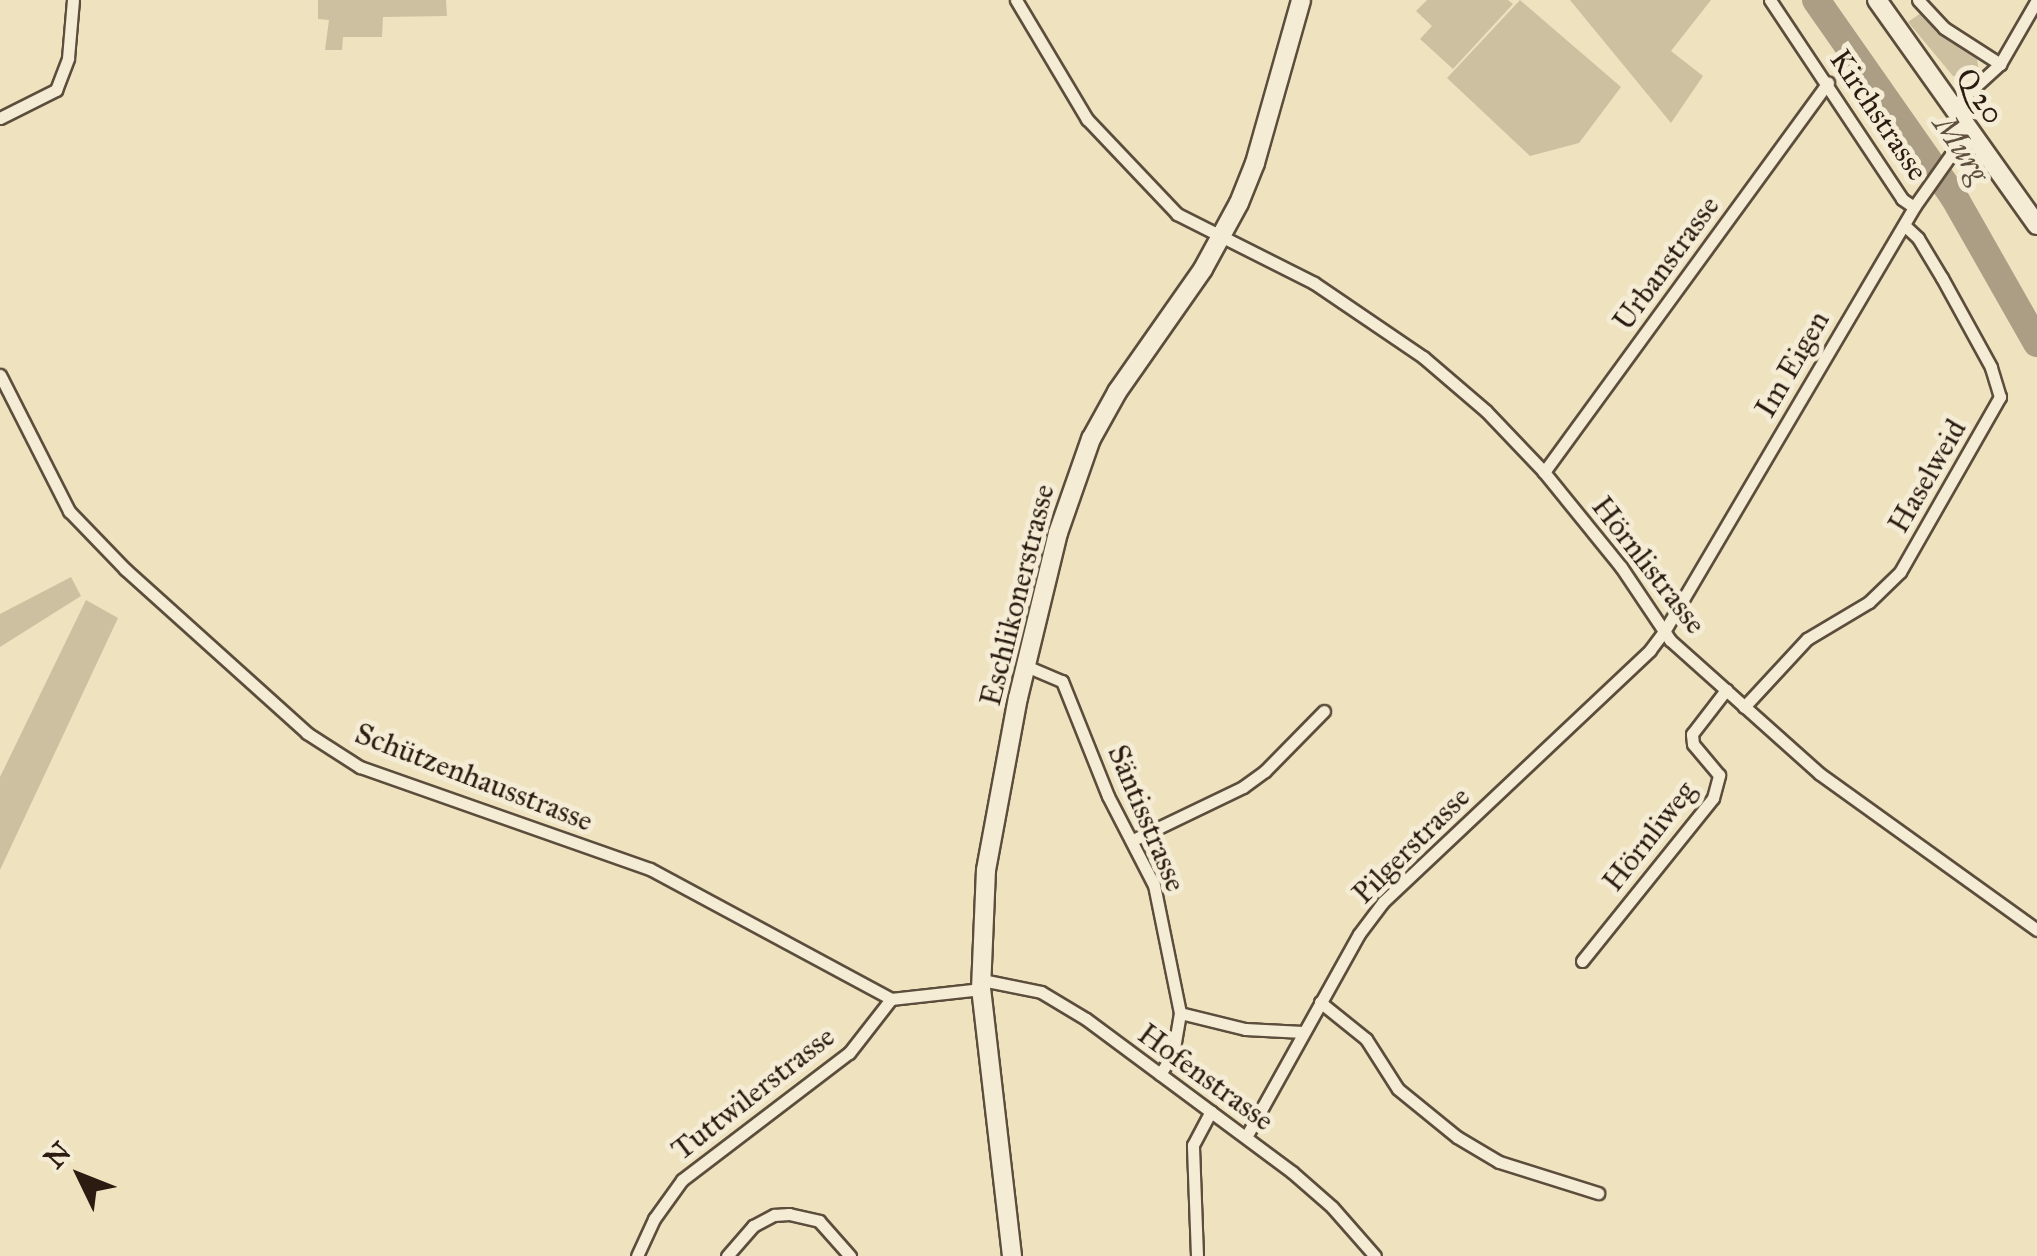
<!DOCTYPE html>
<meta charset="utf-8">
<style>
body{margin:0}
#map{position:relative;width:2037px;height:1256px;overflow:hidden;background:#eee2bf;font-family:"IM FELL Great Primer",serif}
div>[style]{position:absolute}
.green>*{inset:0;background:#cdc0a1}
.river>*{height:28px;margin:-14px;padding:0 14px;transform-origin:14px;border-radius:14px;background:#ac9e84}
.roads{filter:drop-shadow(2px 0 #5c4d3c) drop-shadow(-2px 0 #5c4d3c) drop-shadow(0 2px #5c4d3c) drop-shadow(0 -2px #5c4d3c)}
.street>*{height:11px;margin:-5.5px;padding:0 5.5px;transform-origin:5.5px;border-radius:5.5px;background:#f4ecd5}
.secondary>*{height:18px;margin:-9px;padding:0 9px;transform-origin:9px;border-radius:9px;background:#f4ecd5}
span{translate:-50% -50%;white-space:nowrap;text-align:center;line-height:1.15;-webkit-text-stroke:10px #f4ecd5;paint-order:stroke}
.street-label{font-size:30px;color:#2b1b11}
.water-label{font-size:32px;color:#5f4f3f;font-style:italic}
.north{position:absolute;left:30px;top:1126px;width:100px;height:100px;-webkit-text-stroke:8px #f4ecd5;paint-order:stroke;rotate:313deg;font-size:28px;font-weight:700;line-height:40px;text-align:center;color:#2b1b11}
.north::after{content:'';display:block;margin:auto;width:35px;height:45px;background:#2b1b11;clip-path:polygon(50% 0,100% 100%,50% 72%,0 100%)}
</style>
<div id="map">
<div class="green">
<div style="clip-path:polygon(318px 0,446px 0,447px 16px,383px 17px,382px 37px,343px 37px,342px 50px,325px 50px,329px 20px,318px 19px)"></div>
<div style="clip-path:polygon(1427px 0,1508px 0,1513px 4px,1453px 69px,1420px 39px,1432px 26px,1416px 11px)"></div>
<div style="clip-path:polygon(1520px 0,1621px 87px,1579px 143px,1530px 156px,1447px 78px)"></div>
<div style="clip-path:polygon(1570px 0,1711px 0,1671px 51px,1703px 76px,1671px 123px)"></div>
<div style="clip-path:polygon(1921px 13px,1977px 59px,1979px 71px,1974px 78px,1953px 76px,1908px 22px)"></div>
<div style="clip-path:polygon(71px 577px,81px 596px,0 647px,0 614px)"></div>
<div style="clip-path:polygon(86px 600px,118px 618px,0 870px,0 777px)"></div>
</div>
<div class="river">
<div style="left:1816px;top:0;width:241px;rotate:55deg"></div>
<div style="left:1954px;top:197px;width:168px;rotate:60.4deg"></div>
</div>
<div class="roads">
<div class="street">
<div style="left:1016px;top:0;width:139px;rotate:59.2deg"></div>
<div style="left:1087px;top:119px;width:131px;rotate:46.5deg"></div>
<div style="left:1177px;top:214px;width:153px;rotate:26.7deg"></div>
<div style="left:1314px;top:283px;width:132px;rotate:34.2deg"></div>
<div style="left:1423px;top:357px;width:83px;rotate:40.6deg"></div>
<div style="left:1486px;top:411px;width:84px;rotate:46.4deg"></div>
<div style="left:1544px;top:472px;width:122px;rotate:51deg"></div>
<div style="left:1621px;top:567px;width:88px;rotate:56.1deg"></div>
<div style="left:1670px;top:640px;width:201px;rotate:41.8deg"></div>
<div style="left:1820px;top:774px;width:267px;rotate:35.7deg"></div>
<div style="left:1770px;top:0;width:239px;rotate:56.4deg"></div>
<div style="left:1902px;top:199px;width:14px;rotate:34deg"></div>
<div style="left:1918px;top:0;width:38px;rotate:47deg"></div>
<div style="left:1944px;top:28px;width:67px;rotate:32.7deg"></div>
<div style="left:1954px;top:106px;width:62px;rotate:-42.4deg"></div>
<div style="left:2000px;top:64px;width:74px;rotate:-60deg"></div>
<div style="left:0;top:118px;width:63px;rotate:-26.6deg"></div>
<div style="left:56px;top:90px;width:34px;rotate:-69deg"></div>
<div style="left:68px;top:58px;width:58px;rotate:-85.1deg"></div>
<div style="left:0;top:375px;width:153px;rotate:63.1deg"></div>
<div style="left:69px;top:511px;width:81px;rotate:46deg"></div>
<div style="left:125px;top:569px;width:245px;rotate:42deg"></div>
<div style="left:307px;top:733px;width:63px;rotate:32.7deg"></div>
<div style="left:360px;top:767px;width:307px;rotate:19.4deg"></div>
<div style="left:650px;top:869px;width:274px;rotate:28.3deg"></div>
<div style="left:1544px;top:472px;width:482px;rotate:-53.9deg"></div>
<div style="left:1026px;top:666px;width:39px;rotate:23deg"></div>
<div style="left:1062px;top:681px;width:124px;rotate:68.2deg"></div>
<div style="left:1108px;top:796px;width:100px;rotate:62.7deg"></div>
<div style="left:1154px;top:885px;width:131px;rotate:78.5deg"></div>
<div style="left:1180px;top:1013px;width:42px;rotate:99.7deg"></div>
<div style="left:1173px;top:1054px;width:24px;rotate:123deg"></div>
<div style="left:1744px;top:707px;width:93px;rotate:-47.2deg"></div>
<div style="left:1807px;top:639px;width:72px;rotate:-30.8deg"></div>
<div style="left:1869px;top:602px;width:43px;rotate:-44.1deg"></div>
<div style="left:1900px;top:572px;width:202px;rotate:-60.3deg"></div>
<div style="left:2000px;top:397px;width:31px;rotate:-107deg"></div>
<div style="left:1991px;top:367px;width:102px;rotate:-118.8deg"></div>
<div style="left:1942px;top:278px;width:47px;rotate:-121deg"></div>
<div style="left:1918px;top:238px;width:19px;rotate:-137deg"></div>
<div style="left:1133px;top:840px;width:122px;rotate:-25.7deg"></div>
<div style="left:1243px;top:787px;width:27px;rotate:-36deg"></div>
<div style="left:1265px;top:771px;width:84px;rotate:-45.5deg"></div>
<div style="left:1582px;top:961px;width:209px;rotate:-51.2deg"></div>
<div style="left:1713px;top:798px;width:24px;rotate:-75deg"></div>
<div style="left:1719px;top:775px;width:40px;rotate:-130deg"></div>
<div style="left:1693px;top:744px;width:10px;rotate:-96deg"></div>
<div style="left:1692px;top:734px;width:56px;rotate:-52.3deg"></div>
<div style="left:982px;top:980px;width:60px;rotate:11.5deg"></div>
<div style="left:1041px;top:992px;width:52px;rotate:31deg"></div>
<div style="left:1086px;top:1019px;width:257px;rotate:36.6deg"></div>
<div style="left:1292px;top:1172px;width:53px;rotate:41.2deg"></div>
<div style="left:1332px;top:1207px;width:65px;rotate:48.7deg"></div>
<div style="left:1320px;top:1002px;width:59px;rotate:38.8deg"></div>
<div style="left:1366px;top:1039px;width:59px;rotate:57.4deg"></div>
<div style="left:1398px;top:1089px;width:76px;rotate:39.1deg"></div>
<div style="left:1457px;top:1137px;width:49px;rotate:30.8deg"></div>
<div style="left:1499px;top:1162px;width:104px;rotate:17.4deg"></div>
<div style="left:1180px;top:1013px;width:67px;rotate:13.8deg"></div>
<div style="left:1245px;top:1029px;width:58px;rotate:3deg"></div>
<div style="left:1246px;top:1137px;width:232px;rotate:-60.9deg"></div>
<div style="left:1359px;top:934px;width:40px;rotate:-53deg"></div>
<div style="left:1383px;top:902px;width:367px;rotate:-43.3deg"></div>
<div style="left:1650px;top:650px;width:25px;rotate:-53deg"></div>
<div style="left:1665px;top:630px;width:491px;rotate:-59.5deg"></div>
<div style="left:1914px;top:207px;width:95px;rotate:-54.8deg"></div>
<div style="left:637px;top:1256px;width:41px;rotate:-65.3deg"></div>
<div style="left:654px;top:1219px;width:48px;rotate:-54.3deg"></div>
<div style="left:682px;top:1180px;width:210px;rotate:-37.3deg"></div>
<div style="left:849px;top:1053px;width:68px;rotate:-52.1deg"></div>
<div style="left:891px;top:999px;width:91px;rotate:-6.3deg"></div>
<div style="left:727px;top:1256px;width:40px;rotate:-49deg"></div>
<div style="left:753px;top:1226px;width:24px;rotate:-28deg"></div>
<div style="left:774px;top:1215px;width:15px;rotate:-4deg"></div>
<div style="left:789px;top:1214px;width:31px;rotate:13deg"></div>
<div style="left:819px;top:1221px;width:47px;rotate:48.5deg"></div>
<div style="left:1197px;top:1256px;width:111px;rotate:-92.1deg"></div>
<div style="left:1193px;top:1145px;width:38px;rotate:-62deg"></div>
</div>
<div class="secondary">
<div style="left:1877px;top:0;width:276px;rotate:54.6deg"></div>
<div style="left:1012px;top:1256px;width:269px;rotate:-96.6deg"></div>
<div style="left:981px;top:989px;width:119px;rotate:-87.6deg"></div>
<div style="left:986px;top:870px;width:175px;rotate:-79.5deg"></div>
<div style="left:1018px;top:698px;width:170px;rotate:-76.4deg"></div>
<div style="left:1058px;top:533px;width:100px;rotate:-70.7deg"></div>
<div style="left:1091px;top:439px;width:54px;rotate:-61deg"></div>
<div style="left:1117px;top:392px;width:150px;rotate:-55deg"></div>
<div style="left:1203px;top:269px;width:75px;rotate:-61.4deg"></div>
<div style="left:1239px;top:203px;width:43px;rotate:-68.2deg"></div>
<div style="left:1255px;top:163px;width:169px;rotate:-74.2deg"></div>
</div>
</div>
<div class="street-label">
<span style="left:1980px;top:96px;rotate:55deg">Q 20</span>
<span style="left:1879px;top:115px;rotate:56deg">Kirchstrasse</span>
<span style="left:1666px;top:263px;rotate:-54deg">Urbanstrasse</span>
<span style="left:1792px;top:364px;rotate:-60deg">Im Eigen</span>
<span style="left:1927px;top:476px;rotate:-60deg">Haselweid</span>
<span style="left:1649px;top:565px;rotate:52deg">Hörnlistrasse</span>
<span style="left:1017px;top:595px;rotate:-76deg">Eschlikonerstrasse</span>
<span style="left:474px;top:777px;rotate:21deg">Schützenhausstrasse</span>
<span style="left:1147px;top:818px;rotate:67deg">Säntisstrasse</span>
<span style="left:1649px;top:836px;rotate:-52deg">Hörnliweg</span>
<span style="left:1411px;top:845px;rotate:-45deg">Pilgerstrasse</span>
<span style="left:1206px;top:1077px;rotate:36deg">Hofenstrasse</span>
<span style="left:753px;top:1093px;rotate:-38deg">Tuttwilerstrasse</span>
</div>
<div class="water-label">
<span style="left:1961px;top:149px;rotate:56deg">Murg</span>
</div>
<div class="north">N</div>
</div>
